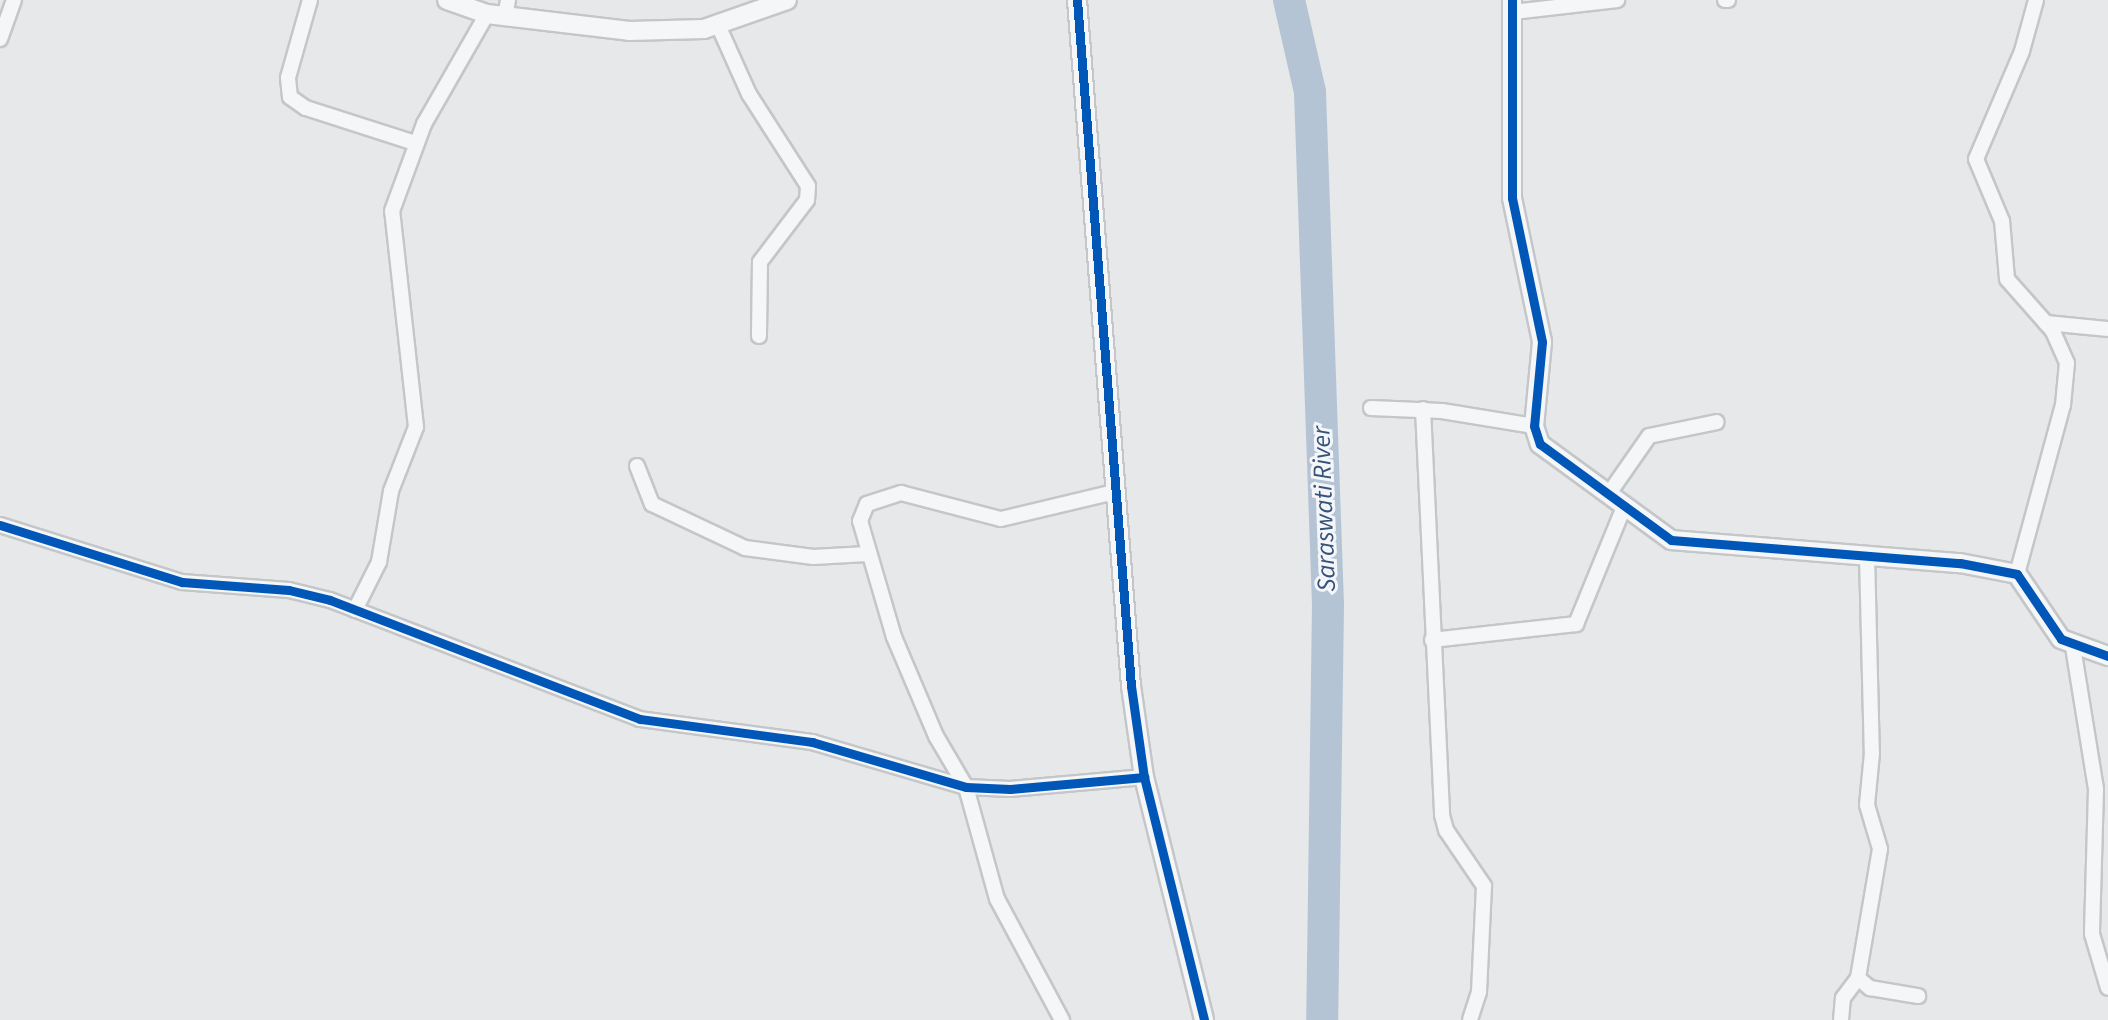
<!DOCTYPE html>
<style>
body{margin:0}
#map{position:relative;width:2108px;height:1020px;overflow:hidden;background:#e6e8ea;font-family:"Source Sans 3",sans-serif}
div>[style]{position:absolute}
.river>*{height:32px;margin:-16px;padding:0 16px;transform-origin:16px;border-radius:16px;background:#b4c4d5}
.roads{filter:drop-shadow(2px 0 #c4c6c8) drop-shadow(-2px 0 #c4c6c8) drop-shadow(0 2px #c4c6c8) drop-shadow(0 -2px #c4c6c8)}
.minor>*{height:14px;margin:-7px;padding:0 7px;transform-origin:7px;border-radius:7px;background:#f5f6f7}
.tertiary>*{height:18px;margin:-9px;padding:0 9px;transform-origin:9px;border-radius:9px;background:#f5f6f7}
.cycleway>*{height:9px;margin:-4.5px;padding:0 4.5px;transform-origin:4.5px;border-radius:4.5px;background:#0057b8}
span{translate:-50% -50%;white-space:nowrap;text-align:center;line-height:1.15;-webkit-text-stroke:6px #f4f6f9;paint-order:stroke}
.water-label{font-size:26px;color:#34527a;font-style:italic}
</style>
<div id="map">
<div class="river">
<div style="left:1289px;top:0;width:94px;rotate:77.1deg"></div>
<div style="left:1310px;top:92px;width:513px;rotate:87.99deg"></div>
<div style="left:1328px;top:605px;width:415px;rotate:90.8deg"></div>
</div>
<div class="roads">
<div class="minor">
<div style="left:310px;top:0;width:81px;rotate:105.8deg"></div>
<div style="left:288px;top:78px;width:19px;rotate:84deg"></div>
<div style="left:290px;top:97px;width:19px;rotate:35deg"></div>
<div style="left:306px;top:108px;width:114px;rotate:17.8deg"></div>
<div style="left:1725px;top:0;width:3px"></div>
<div style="left:1513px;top:12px;width:105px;rotate:-6.6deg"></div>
<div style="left:505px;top:17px;width:17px;rotate:-80deg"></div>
<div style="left:718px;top:25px;width:76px;rotate:65.8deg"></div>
<div style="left:749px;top:94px;width:109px;rotate:57.3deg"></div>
<div style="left:808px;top:186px;width:14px;rotate:94deg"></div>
<div style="left:807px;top:200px;width:78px;rotate:127.2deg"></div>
<div style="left:760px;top:262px;width:74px;rotate:90.8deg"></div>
<div style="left:0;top:39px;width:41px;rotate:-70.3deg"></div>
<div style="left:2046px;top:323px;width:62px;rotate:5.5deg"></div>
<div style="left:1371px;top:408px;width:71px;rotate:2.4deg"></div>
<div style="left:1442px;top:411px;width:93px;rotate:9.3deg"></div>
<div style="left:1423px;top:409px;width:406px;rotate:87.3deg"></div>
<div style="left:1442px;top:815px;width:16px;rotate:75deg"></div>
<div style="left:1446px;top:830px;width:68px;rotate:55.8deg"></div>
<div style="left:1484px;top:886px;width:106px;rotate:92.7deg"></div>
<div style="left:1479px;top:992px;width:29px;rotate:108deg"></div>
<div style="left:637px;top:466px;width:41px;rotate:68.5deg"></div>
<div style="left:652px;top:504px;width:103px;rotate:25.3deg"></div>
<div style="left:745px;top:548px;width:69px;rotate:7.5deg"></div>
<div style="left:813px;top:557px;width:54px;rotate:-3.2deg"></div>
<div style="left:1610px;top:492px;width:68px;rotate:-55.1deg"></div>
<div style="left:1649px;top:436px;width:69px;rotate:-11.6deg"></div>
<div style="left:0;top:525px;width:191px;rotate:17.4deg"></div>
<div style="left:182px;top:582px;width:107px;rotate:4.3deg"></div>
<div style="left:289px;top:590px;width:42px;rotate:13.7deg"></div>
<div style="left:330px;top:600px;width:332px;rotate:21deg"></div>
<div style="left:640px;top:719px;width:174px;rotate:7.6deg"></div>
<div style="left:812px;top:742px;width:160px;rotate:16.3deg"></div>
<div style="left:966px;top:787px;width:44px;rotate:2.6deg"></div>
<div style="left:1010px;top:789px;width:135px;rotate:-5.1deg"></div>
<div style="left:1867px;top:555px;width:198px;rotate:88.6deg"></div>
<div style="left:1872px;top:753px;width:52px;rotate:95.5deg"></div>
<div style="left:1867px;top:805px;width:46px;rotate:73.5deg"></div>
<div style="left:1880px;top:849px;width:131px;rotate:99.7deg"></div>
<div style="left:1858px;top:978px;width:16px;rotate:40deg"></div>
<div style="left:1870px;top:988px;width:49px;rotate:9.5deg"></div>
<div style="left:2017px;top:574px;width:175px;rotate:-74.8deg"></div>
<div style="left:2063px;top:405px;width:42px;rotate:-84.6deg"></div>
<div style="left:2067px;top:363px;width:35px;rotate:-114deg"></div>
<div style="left:2053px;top:331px;width:69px;rotate:-131.5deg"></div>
<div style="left:2007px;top:279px;width:58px;rotate:-94.9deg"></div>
<div style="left:2002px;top:221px;width:67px;rotate:-112.8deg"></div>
<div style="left:1976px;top:159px;width:117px;rotate:-66.9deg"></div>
<div style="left:2022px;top:51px;width:53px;rotate:-74.6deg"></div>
<div style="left:355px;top:610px;width:54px;rotate:-63.4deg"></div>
<div style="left:379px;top:562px;width:72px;rotate:-80.4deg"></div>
<div style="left:391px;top:491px;width:69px;rotate:-68.7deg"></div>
<div style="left:416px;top:427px;width:217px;rotate:-96.3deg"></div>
<div style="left:392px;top:211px;width:93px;rotate:-69.8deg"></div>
<div style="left:424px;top:124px;width:127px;rotate:-60.2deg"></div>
<div style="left:1432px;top:640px;width:145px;rotate:-6.3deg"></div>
<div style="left:1576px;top:624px;width:126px;rotate:-67.7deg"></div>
<div style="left:2073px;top:647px;width:144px;rotate:80.8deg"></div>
<div style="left:2096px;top:789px;width:145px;rotate:91.6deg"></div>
<div style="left:2092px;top:934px;width:56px;rotate:73.5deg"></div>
<div style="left:1062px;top:1020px;width:137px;rotate:-118.2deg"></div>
<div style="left:997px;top:899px;width:116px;rotate:-105.5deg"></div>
<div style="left:966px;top:787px;width:59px;rotate:-120.5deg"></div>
<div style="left:936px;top:736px;width:108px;rotate:-113deg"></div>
<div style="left:894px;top:637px;width:121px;rotate:-106.3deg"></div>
<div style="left:860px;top:521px;width:18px;rotate:-68deg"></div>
<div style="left:867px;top:504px;width:36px;rotate:-18deg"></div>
<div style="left:901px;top:493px;width:103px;rotate:14.6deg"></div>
<div style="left:1001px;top:519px;width:116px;rotate:-13.4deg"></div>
<div style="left:1841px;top:1020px;width:22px;rotate:-85deg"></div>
<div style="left:1843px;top:998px;width:25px;rotate:-53deg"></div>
</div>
<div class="tertiary">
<div style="left:447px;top:0;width:42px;rotate:19.3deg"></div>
<div style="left:487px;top:14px;width:143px;rotate:6.8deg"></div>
<div style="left:629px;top:31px;width:75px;rotate:-1.5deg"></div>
<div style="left:704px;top:29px;width:88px;rotate:-19.3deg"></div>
<div style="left:1077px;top:0;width:688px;rotate:85.5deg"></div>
<div style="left:1131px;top:686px;width:92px;rotate:81.9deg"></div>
<div style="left:1144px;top:777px;width:250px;rotate:76.1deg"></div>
<div style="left:1512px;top:0;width:198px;rotate:90deg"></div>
<div style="left:1512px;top:198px;width:147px;rotate:78.2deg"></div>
<div style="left:1542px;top:342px;width:84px;rotate:95.4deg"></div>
<div style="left:1534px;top:426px;width:19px;rotate:72deg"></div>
<div style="left:1540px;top:444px;width:162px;rotate:36.2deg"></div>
<div style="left:1671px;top:540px;width:290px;rotate:4.6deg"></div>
<div style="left:1960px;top:563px;width:58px;rotate:10.9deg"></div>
<div style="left:2017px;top:574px;width:78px;rotate:55.9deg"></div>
<div style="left:2061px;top:639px;width:50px;rotate:19.9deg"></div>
</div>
</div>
<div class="cycleway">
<div style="left:1077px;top:0;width:688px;rotate:85.5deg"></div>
<div style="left:1131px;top:686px;width:92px;rotate:81.9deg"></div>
<div style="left:1144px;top:777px;width:250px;rotate:76.1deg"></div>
<div style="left:1512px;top:0;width:198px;rotate:90deg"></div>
<div style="left:1512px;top:198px;width:147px;rotate:78.2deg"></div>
<div style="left:1542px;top:342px;width:84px;rotate:95.4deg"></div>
<div style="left:1534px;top:426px;width:19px;rotate:72deg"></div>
<div style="left:1540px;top:444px;width:162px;rotate:36.2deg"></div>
<div style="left:1671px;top:540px;width:290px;rotate:4.6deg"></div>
<div style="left:1960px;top:563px;width:58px;rotate:10.9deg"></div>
<div style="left:2017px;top:574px;width:78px;rotate:55.9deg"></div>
<div style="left:2061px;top:639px;width:50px;rotate:19.9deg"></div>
<div style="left:0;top:525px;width:191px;rotate:17.4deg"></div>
<div style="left:182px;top:582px;width:107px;rotate:4.3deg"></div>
<div style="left:289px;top:590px;width:42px;rotate:13.7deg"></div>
<div style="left:330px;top:600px;width:332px;rotate:21deg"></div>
<div style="left:640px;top:719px;width:174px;rotate:7.6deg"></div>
<div style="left:812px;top:742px;width:160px;rotate:16.3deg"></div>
<div style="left:966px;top:787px;width:44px;rotate:2.6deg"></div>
<div style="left:1010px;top:789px;width:135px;rotate:-5.1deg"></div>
</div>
<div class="water-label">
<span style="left:1324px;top:509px;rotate:-92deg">Saraswati River</span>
</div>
</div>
